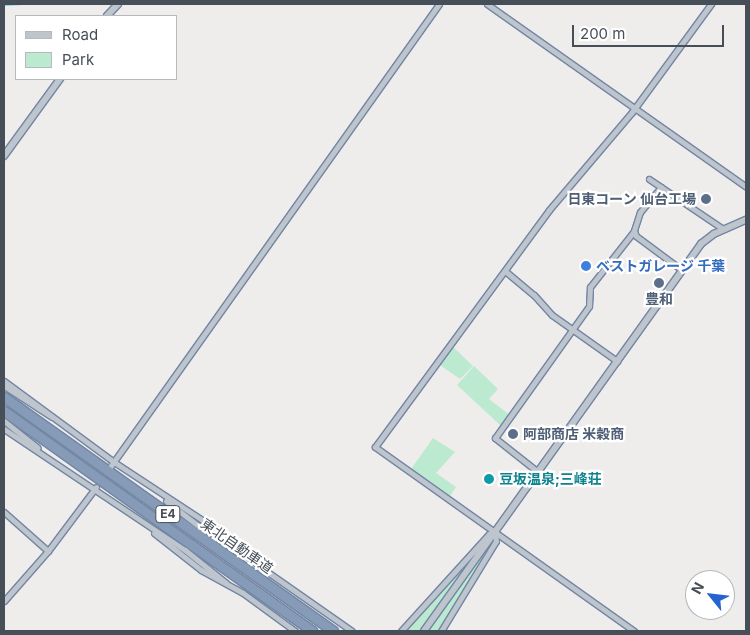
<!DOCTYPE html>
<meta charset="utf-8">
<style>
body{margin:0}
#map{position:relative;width:750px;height:635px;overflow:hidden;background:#efecec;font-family:Inter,"Noto Sans JP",sans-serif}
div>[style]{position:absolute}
.green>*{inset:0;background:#bcead1}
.stream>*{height:1px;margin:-0.5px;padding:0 0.5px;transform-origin:0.5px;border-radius:0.5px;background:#8ccce5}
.minor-tunnel>*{height:5px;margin-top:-2.5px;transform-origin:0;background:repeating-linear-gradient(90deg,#cdccce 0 5px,transparent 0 7.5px)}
.roads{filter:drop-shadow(1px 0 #7286a4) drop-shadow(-1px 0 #7286a4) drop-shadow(0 1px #7286a4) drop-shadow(0 -1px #7286a4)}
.minor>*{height:5px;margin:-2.5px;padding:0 2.5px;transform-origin:2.5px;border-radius:2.5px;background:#bec5cd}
.tertiary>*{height:5.5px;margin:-2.75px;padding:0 2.75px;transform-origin:2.75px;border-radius:2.75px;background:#bec5cd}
.motorway>*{height:9px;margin:-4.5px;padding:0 4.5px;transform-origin:4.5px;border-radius:4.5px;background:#869bb8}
.dots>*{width:14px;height:14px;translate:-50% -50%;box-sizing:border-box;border:2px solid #fff;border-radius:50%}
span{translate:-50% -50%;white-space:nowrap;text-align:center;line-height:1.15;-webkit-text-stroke:4.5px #fff;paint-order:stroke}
.shield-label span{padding:1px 4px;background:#fff;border:1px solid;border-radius:4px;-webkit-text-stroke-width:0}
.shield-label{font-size:12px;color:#464e58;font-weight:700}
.service-label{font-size:14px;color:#4e5e75;font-weight:700}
.right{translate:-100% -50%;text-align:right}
.left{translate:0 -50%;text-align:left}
.shop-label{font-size:14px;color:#366cbe;font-weight:700}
.culture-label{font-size:14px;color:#0d838f;font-weight:700}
.street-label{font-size:14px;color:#464e58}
.frame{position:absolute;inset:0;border:5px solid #464e58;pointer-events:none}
.legend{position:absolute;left:15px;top:15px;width:162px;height:65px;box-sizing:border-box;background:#fff;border:1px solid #b5b8bc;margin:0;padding:6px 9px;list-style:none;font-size:15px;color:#464e58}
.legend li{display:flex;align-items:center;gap:10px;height:25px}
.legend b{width:25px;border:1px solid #b5b8bc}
.north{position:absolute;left:685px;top:570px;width:50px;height:50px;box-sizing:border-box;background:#fff;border:1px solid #b5b8bc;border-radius:50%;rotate:299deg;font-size:14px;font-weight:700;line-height:20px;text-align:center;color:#464e58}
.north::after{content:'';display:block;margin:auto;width:18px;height:22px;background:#2564d0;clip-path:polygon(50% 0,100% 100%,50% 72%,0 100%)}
.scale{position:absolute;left:572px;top:25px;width:152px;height:22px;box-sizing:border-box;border:2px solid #464e58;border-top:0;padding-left:6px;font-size:15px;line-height:18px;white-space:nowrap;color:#464e58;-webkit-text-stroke:4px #fff;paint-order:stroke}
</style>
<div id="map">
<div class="green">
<div style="clip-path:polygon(451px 345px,473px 366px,460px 379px,437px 363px)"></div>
<div style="clip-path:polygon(474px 366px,498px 389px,489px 399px,510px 415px,501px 426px,457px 385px)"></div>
<div style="clip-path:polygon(433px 438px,455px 452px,436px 473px,456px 487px,450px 496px,411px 469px)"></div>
<div style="clip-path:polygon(488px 537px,421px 631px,407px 631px,410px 627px)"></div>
<div style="clip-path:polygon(491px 544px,440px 631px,429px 631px)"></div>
</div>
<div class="stream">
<div style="left:4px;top:5px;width:19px;rotate:-3deg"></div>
</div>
<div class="minor-tunnel">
<div style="left:187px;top:548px;width:19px;rotate:-55deg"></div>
</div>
<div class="roads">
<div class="minor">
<div style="left:487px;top:4px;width:317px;rotate:35.2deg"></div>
<div style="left:649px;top:179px;width:89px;rotate:34deg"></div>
<div style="left:661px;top:187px;width:33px;rotate:130deg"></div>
<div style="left:640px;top:212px;width:20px;rotate:108deg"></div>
<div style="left:634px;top:231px;width:5px;rotate:68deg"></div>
<div style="left:636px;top:236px;width:57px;rotate:36.5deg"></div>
<div style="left:505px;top:271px;width:38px;rotate:40deg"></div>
<div style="left:534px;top:295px;width:27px;rotate:48deg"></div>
<div style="left:552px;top:315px;width:80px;rotate:35.3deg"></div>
<div style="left:4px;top:381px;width:137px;rotate:36.4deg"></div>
<div style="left:114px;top:462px;width:122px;rotate:33.3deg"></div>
<div style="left:216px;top:529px;width:57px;rotate:40.7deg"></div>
<div style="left:259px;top:566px;width:113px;rotate:35deg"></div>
<div style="left:4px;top:386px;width:57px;rotate:32.9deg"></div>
<div style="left:4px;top:421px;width:43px;rotate:38.5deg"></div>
<div style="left:4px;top:429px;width:218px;rotate:33.8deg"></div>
<div style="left:185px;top:550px;width:53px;rotate:38.8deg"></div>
<div style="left:110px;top:467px;width:568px;rotate:-54.6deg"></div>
<div style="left:538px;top:472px;width:55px;rotate:-141.7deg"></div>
<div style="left:495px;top:438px;width:162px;rotate:-54.5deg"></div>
<div style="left:589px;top:306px;width:19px;rotate:-87deg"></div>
<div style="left:590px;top:287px;width:71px;rotate:-51.8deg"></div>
<div style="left:166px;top:501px;width:44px;rotate:37.6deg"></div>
<div style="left:4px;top:512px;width:59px;rotate:41.6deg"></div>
<div style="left:202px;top:526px;width:37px;rotate:34deg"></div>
<div style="left:154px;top:533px;width:60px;rotate:38.2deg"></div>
<div style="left:201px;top:570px;width:48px;rotate:28.7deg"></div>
<div style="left:243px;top:593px;width:64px;rotate:36.2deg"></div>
<div style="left:4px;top:601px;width:67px;rotate:-48.7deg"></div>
<div style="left:48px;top:551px;width:80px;rotate:-53.1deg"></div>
<div style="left:401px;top:631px;width:131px;rotate:-47.8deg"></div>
<div style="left:489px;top:534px;width:6px;rotate:-18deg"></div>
<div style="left:495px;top:532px;width:9px;rotate:84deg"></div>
<div style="left:496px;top:541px;width:105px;rotate:121.4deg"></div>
<div style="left:634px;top:631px;width:318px;rotate:-144.6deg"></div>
<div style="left:375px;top:447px;width:294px;rotate:-53.7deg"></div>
<div style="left:549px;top:210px;width:128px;rotate:-49.7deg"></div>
<div style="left:632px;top:112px;width:134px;rotate:-53.8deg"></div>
</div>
<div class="tertiary">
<div style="left:107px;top:16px;width:16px;rotate:-47deg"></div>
<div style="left:4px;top:156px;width:95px;rotate:-54deg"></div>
<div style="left:424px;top:631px;width:476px;rotate:-54.4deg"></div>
<div style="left:701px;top:244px;width:16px;rotate:-38deg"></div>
<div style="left:714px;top:234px;width:35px;rotate:-24deg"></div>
</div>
<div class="motorway">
<div style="left:4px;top:397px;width:404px;rotate:35.4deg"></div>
<div style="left:4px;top:411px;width:379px;rotate:35.5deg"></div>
</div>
</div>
<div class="dots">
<div style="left:706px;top:199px;background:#5c6f8a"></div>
<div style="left:586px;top:266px;background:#3f7fe0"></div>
<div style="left:659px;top:283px;background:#5c6f8a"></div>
<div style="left:513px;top:434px;background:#5c6f8a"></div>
<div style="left:489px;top:479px;background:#0f9aa8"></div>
</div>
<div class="shield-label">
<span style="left:168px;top:514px">E4</span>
</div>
<div class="service-label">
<span class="right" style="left:696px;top:199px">日東コーン 仙台工場</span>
<span style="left:659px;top:299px">豊和</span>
<span class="left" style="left:523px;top:434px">阿部商店 米穀商</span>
</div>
<div class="shop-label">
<span class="left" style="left:596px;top:266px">ベストガレージ 千葉</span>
</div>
<div class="culture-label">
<span class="left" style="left:499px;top:479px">豆坂温泉;三峰荘</span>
</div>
<div class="street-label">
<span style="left:237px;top:546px;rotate:35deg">東北自動車道</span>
</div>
<div class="frame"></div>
<ul class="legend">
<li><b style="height:6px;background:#bec5cd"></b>Road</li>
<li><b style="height:14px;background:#bcead1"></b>Park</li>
</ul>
<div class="north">N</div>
<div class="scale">200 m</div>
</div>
